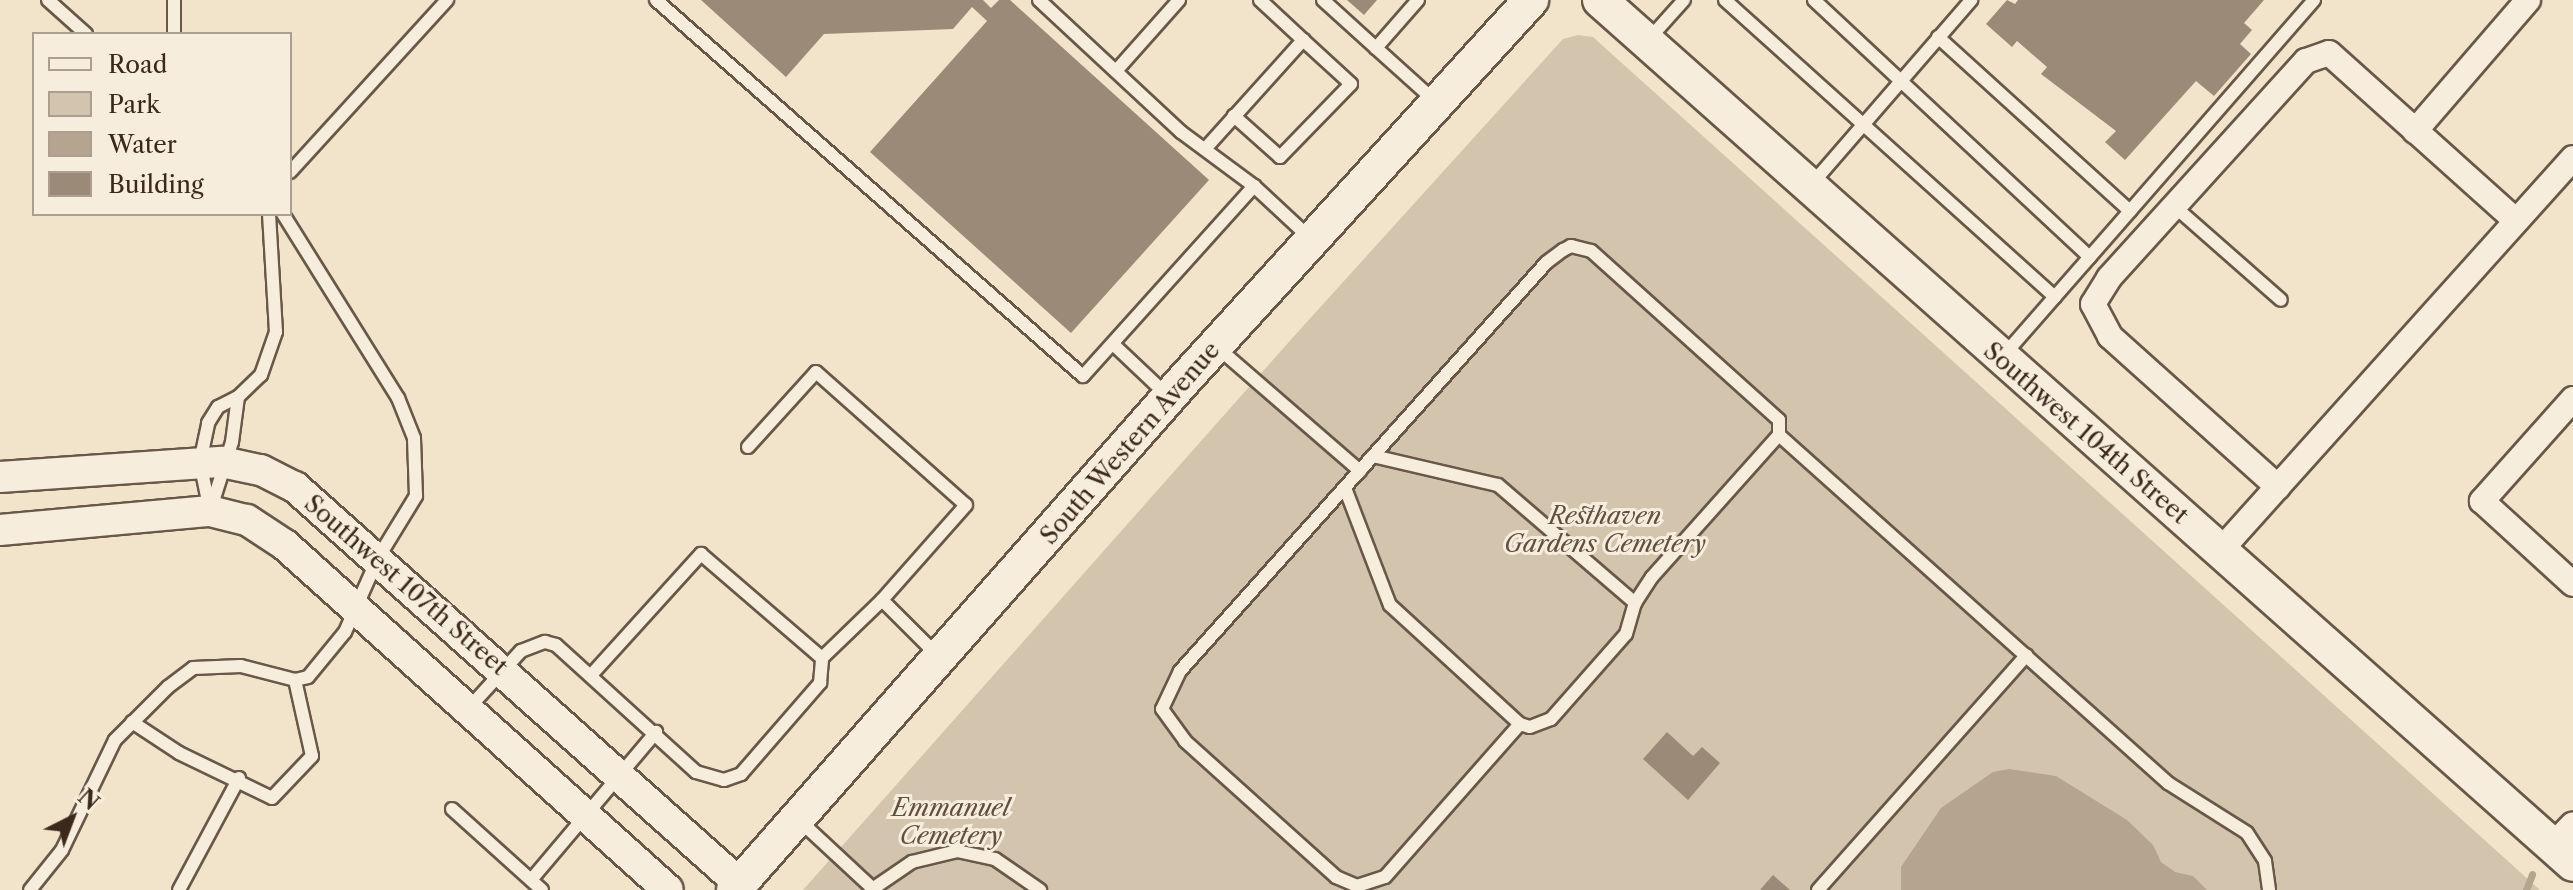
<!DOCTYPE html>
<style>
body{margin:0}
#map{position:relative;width:2573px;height:890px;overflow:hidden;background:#f2e4cb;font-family:"Libre Caslon Text",serif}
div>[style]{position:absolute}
.green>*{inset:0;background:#d3c4ad}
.water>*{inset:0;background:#b4a490}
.stream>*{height:7px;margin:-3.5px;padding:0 3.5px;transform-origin:3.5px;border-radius:3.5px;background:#b4a490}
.building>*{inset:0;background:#9a8a77}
.roads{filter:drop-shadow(2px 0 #695848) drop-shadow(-2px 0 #695848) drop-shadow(0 2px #695848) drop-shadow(0 -2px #695848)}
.service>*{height:12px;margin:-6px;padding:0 6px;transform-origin:6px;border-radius:6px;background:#f7eddd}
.minor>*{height:24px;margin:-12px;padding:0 12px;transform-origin:12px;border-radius:12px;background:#f7eddd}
.tertiary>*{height:30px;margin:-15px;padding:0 15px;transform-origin:15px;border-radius:15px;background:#f7eddd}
.secondary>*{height:34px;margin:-17px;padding:0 17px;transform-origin:17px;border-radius:17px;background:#f7eddd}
span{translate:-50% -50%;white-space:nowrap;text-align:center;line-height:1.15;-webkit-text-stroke:6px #f7eddd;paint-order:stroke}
.street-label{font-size:24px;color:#3b291c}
.park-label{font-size:24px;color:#615040;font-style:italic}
.legend{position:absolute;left:32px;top:32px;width:260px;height:184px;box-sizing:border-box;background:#f7eddd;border:2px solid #ac9f90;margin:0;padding:10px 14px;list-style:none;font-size:24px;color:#3b291c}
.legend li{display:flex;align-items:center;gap:16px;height:40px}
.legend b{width:40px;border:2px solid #ac9f90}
.north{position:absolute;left:32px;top:778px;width:80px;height:80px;-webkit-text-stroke:6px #f7eddd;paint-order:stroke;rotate:42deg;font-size:22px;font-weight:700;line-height:32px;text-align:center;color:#3b291c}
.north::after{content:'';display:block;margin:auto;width:28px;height:36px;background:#3b291c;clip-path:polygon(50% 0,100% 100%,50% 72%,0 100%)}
</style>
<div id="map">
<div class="green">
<div style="clip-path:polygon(1578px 35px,1593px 37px,2540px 890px,803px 890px,1296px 334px,1563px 39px)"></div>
</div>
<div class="water">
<div style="clip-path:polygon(2009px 769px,2056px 776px,2127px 820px,2153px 845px,2161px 862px,2175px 872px,2193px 876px,2207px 890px,1901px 890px,1901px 867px,1941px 808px,1993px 772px)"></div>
</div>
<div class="stream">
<div style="left:2526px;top:890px;width:17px;rotate:-69deg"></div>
</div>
<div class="building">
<div style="clip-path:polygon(701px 0,983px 0,991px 8px,999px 0,1010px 0,1209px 180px,1071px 333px,870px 152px,987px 21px,972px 7px,953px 29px,824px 34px,786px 77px)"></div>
<div style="clip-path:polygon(1347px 0,1377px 0,1364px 15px)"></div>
<div style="clip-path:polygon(2007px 0,2015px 4px,2018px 0,2264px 0,2244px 23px,2252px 30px,2240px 44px,2251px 54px,2214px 96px,2196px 81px,2125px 160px,2105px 142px,2116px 131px,2041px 74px,2047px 67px,2017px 41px,2012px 47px,1986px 24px)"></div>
<div style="clip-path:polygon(1667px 732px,1693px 756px,1702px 747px,1720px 763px,1688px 800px,1643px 759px)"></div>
<div style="clip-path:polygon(1773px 875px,1790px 890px,1760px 890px)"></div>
</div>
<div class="roads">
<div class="service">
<div style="left:48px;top:0;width:51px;rotate:41.8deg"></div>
<div style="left:656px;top:0;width:569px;rotate:41.37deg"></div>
<div style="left:1083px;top:376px;width:256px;rotate:-48deg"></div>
<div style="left:1039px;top:0;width:194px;rotate:42.9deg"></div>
<div style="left:1181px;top:132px;width:91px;rotate:36.5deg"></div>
<div style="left:1254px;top:186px;width:76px;rotate:42.9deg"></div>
<div style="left:1260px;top:0;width:59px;rotate:42.9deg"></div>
<div style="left:1323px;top:0;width:72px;rotate:42.2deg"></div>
<div style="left:1418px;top:0;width:64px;rotate:131.2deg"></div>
<div style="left:1376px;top:48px;width:82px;rotate:42deg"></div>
<div style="left:1725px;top:0;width:444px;rotate:42deg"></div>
<div style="left:1814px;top:0;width:377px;rotate:43deg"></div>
<div style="left:174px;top:34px;width:34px;rotate:-90deg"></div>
<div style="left:1938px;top:37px;width:259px;rotate:42.2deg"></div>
<div style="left:2130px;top:211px;width:190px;rotate:131.2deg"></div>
<div style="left:1649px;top:39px;width:52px;rotate:-48.1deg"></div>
<div style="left:1116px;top:71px;width:95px;rotate:-48.4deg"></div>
<div style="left:1205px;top:149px;width:147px;rotate:-48deg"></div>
<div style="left:1303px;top:40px;width:65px;rotate:42.5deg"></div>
<div style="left:1351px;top:84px;width:102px;rotate:134.2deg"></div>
<div style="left:1280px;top:157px;width:62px;rotate:-138.3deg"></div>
<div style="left:290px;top:172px;width:233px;rotate:-47.6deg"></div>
<div style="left:1811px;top:185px;width:245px;rotate:-49.1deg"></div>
<div style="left:2174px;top:206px;width:142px;rotate:41.3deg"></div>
<div style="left:2130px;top:211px;width:280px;rotate:-48.9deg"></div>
<div style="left:1113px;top:344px;width:77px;rotate:43.4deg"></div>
<div style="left:1218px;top:348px;width:188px;rotate:40.9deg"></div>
<div style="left:238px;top:397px;width:45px;rotate:97.6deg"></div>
<div style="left:232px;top:442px;width:72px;rotate:107.7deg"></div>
<div style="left:210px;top:511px;width:50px;rotate:-101.5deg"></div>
<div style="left:200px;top:462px;width:40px;rotate:-78deg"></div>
<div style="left:208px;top:423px;width:19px;rotate:-58deg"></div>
<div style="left:218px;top:407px;width:22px;rotate:-27deg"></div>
<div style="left:238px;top:397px;width:32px;rotate:-44deg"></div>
<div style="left:261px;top:375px;width:46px;rotate:-70.8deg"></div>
<div style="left:276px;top:332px;width:118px;rotate:-93.4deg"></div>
<div style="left:1779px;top:435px;width:522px;rotate:41.82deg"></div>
<div style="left:2168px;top:783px;width:93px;rotate:32.3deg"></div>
<div style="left:2247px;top:833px;width:33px;rotate:57deg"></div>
<div style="left:2265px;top:861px;width:29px;rotate:82deg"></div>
<div style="left:748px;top:447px;width:101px;rotate:-47.8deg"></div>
<div style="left:816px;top:372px;width:200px;rotate:41.6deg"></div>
<div style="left:966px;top:505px;width:127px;rotate:131.5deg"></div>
<div style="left:1373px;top:456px;width:128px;rotate:13.1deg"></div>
<div style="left:1498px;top:485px;width:181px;rotate:40.7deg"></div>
<div style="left:1345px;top:488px;width:125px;rotate:69deg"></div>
<div style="left:1390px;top:605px;width:176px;rotate:42.5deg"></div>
<div style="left:1520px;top:724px;width:10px;rotate:17deg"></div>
<div style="left:1530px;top:727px;width:22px;rotate:-21deg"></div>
<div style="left:1551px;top:719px;width:113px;rotate:-48.6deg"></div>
<div style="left:1626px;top:634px;width:32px;rotate:-74deg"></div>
<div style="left:1635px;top:603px;width:31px;rotate:-57deg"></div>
<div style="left:1652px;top:577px;width:191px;rotate:-48.2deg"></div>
<div style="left:1779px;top:435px;width:15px;rotate:-90deg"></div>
<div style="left:1779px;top:420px;width:253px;rotate:-138deg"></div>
<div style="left:1591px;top:251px;width:21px;rotate:-166deg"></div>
<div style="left:1571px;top:246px;width:9px;rotate:153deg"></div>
<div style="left:1563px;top:250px;width:21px;rotate:143deg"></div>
<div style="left:1546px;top:263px;width:548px;rotate:131.89deg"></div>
<div style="left:1180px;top:671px;width:42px;rotate:115.3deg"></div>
<div style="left:1162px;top:709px;width:39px;rotate:54deg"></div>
<div style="left:1185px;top:741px;width:203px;rotate:42deg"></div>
<div style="left:1336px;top:877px;width:23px;rotate:23deg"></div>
<div style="left:1357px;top:886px;width:29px;rotate:-18deg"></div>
<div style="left:1385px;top:877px;width:204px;rotate:-48.6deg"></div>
<div style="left:593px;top:673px;width:161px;rotate:-47.8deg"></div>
<div style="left:701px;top:554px;width:160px;rotate:40.7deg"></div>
<div style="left:822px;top:658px;width:83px;rotate:-44deg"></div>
<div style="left:882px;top:600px;width:79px;rotate:45deg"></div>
<div style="left:468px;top:709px;width:79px;rotate:-47.6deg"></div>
<div style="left:521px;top:651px;width:26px;rotate:-21deg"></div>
<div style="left:545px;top:642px;width:11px;rotate:15deg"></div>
<div style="left:556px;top:645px;width:189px;rotate:42.2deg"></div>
<div style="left:696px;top:772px;width:29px;rotate:16deg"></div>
<div style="left:724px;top:780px;width:18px;rotate:-19deg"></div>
<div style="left:741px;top:774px;width:121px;rotate:-49deg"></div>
<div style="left:820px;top:683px;width:25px;rotate:-85deg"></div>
<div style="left:132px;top:722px;width:56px;rotate:33.4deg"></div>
<div style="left:179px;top:753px;width:103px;rotate:25.8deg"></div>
<div style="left:272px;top:798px;width:58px;rotate:-46.4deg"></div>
<div style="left:312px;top:756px;width:78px;rotate:-102.6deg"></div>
<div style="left:452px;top:809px;width:121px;rotate:42deg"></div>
<div style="left:800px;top:821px;width:98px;rotate:42.9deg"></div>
<div style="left:531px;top:880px;width:194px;rotate:-49.8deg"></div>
<div style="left:30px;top:890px;width:51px;rotate:-51.3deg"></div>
<div style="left:62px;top:850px;width:122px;rotate:-64.3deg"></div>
<div style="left:115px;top:740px;width:75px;rotate:-45deg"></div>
<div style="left:168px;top:687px;width:31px;rotate:-37deg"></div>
<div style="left:193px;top:668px;width:48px;rotate:-2.4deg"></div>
<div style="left:241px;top:666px;width:56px;rotate:14.5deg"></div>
<div style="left:295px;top:680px;width:13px;rotate:-13deg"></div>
<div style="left:308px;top:677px;width:58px;rotate:-50.6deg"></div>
<div style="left:345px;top:632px;width:81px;rotate:-66deg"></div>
<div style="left:378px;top:558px;width:73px;rotate:-58.5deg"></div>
<div style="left:416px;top:496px;width:58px;rotate:-92deg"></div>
<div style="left:414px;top:438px;width:43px;rotate:-111.8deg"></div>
<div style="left:398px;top:398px;width:217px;rotate:-122deg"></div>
<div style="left:179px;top:890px;width:127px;rotate:-61.8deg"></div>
<div style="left:871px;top:890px;width:50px;rotate:-34.3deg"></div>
<div style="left:912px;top:862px;width:46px;rotate:-13.7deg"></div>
<div style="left:957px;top:851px;width:39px;rotate:12deg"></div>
<div style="left:995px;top:859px;width:55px;rotate:34.6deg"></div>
<div style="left:1818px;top:890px;width:314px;rotate:-48.4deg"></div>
</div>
<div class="minor">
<div style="left:2415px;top:131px;width:173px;rotate:-49.2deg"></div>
<div style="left:2573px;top:399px;width:137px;rotate:131.7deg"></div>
<div style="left:2482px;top:501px;width:123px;rotate:42.4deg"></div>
<div style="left:2278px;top:487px;width:226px;rotate:-138.1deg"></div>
<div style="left:2110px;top:336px;width:36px;rotate:-118deg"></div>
<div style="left:2093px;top:304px;width:31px;rotate:-58deg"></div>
<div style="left:2109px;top:278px;width:293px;rotate:-47.8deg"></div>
<div style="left:2306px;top:61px;width:24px;rotate:-19deg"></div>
<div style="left:2329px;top:53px;width:251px;rotate:41.9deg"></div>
<div style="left:2220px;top:551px;width:528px;rotate:-48.07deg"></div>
<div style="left:2552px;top:846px;width:30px;rotate:-46deg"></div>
</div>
<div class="tertiary">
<div style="left:0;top:477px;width:223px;rotate:-3.9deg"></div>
<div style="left:222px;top:462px;width:40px;rotate:12deg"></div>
<div style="left:261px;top:470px;width:38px;rotate:27deg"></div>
<div style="left:295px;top:487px;width:596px;rotate:41.74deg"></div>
<div style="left:0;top:530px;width:211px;rotate:-5.2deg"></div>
<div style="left:210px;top:511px;width:38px;rotate:14deg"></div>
<div style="left:247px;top:520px;width:45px;rotate:33.3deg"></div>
<div style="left:285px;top:545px;width:515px;rotate:42.01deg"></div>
</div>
<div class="secondary">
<div style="left:1600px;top:0;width:1301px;rotate:41.6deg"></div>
<div style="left:734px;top:890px;width:680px;rotate:-48.58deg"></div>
<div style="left:1184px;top:380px;width:515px;rotate:-47.6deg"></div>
</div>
</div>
<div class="street-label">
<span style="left:2086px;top:433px;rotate:41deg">Southwest 104th Street</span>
<span style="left:1130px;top:443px;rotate:-49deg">South Western Avenue</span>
<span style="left:406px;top:585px;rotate:41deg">Southwest 107th Street</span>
</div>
<div class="park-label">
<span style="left:1605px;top:530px">Resthaven<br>Gardens Cemetery</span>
<span style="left:951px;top:822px">Emmanuel<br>Cemetery</span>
</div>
<ul class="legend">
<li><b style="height:10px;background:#f7eddd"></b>Road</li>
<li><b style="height:22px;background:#d3c4ad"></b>Park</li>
<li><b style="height:22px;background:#b4a490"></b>Water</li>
<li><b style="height:22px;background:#9a8a77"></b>Building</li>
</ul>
<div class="north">N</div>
</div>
